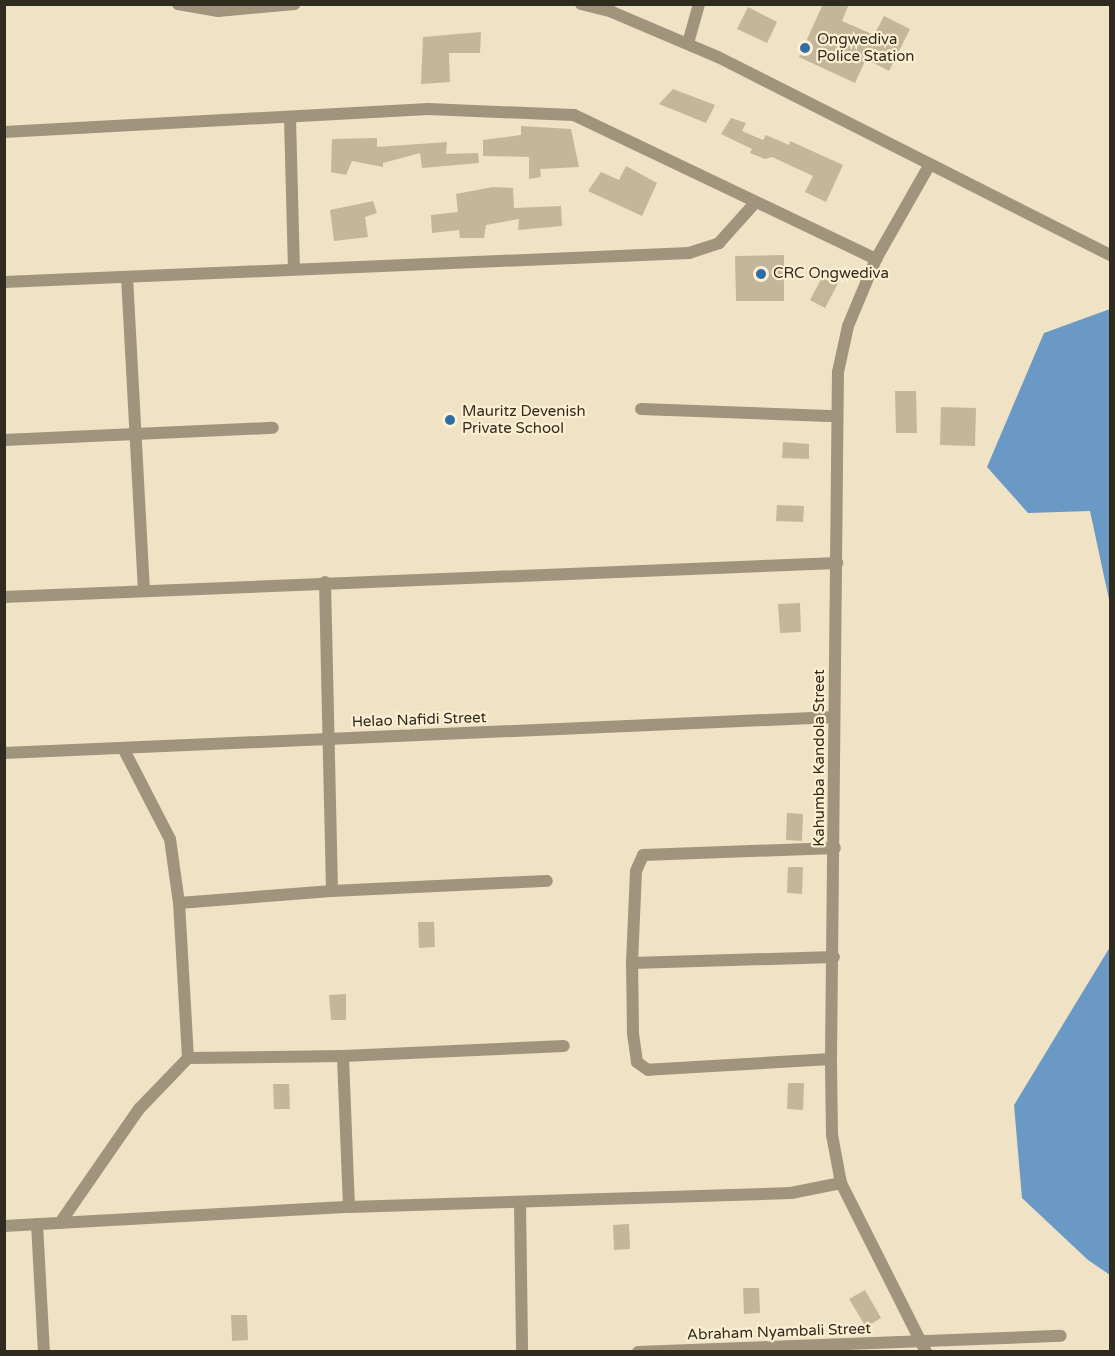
<!DOCTYPE html>
<style>
body{margin:0}
#map{position:relative;width:1115px;height:1356px;overflow:hidden;background:#f0e2c5;font-family:"Varela Round",sans-serif}
div>[style]{position:absolute}
.water>*{inset:0;background:#6b99c5}
.building>*{inset:0;background:#c4b69a}
.minor>*{height:12px;margin:-6px;padding:0 6px;transform-origin:6px;border-radius:6px;background:#a0947c}
.dots>*{width:16px;height:16px;translate:-50% -50%;box-sizing:border-box;border:3px solid #fdefd1;border-radius:50%}
span{translate:-50% -50%;white-space:nowrap;text-align:center;line-height:1.15;-webkit-text-stroke:4.5px #fdefd1;paint-order:stroke}
.poi-label{font-size:15px;color:#302b1f}
.left{translate:0 -50%;text-align:left}
.street-label{font-size:15px;color:#302b1f}
.frame{position:absolute;inset:0;border:6px solid #302b1f;pointer-events:none}
</style>
<div id="map">
<div class="water">
<div style="clip-path:polygon(1110px 309px,1110px 604px,1090px 511px,1028px 513px,987px 467px,1044px 333px)"></div>
<div style="clip-path:polygon(1110px 947px,1110px 1275px,1088px 1260px,1022px 1198px,1014px 1105px)"></div>
</div>
<div class="building">
<div style="clip-path:polygon(823px 4px,849px 4px,842px 21px,874px 35px,884px 16px,910px 29px,889px 71px,866px 59px,855px 83px,799px 57px)"></div>
<div style="clip-path:polygon(748px 7px,777px 22px,767px 43px,737px 29px)"></div>
<div style="clip-path:polygon(481px 32px,480px 53px,449px 53px,450px 82px,421px 84px,423px 37px)"></div>
<div style="clip-path:polygon(673px 89px,715px 105px,706px 123px,659px 104px)"></div>
<div style="clip-path:polygon(731px 118px,746px 123px,742px 131px,763px 140px,766px 135px,789px 145px,790px 141px,843px 165px,826px 202px,805px 192px,813px 176px,772px 157px,765px 159px,750px 153px,752px 149px,721px 134px)"></div>
<div style="clip-path:polygon(521px 126px,571px 129px,579px 167px,540px 169px,541px 177px,529px 179px,529px 157px,483px 156px,483px 140px,521px 135px)"></div>
<div style="clip-path:polygon(377px 138px,377px 147px,447px 142px,446px 154px,478px 153px,479px 163px,422px 168px,420px 153px,383px 163px,383px 167px,352px 161px,346px 175px,331px 172px,332px 139px)"></div>
<div style="clip-path:polygon(626px 166px,657px 183px,642px 216px,588px 191px,601px 172px,619px 180px)"></div>
<div style="clip-path:polygon(493px 187px,513px 188px,514px 208px,561px 206px,562px 226px,518px 230px,519px 219px,486px 225px,484px 238px,460px 238px,459px 230px,432px 233px,431px 215px,458px 212px,456px 194px)"></div>
<div style="clip-path:polygon(373px 201px,377px 213px,365px 217px,368px 237px,334px 241px,330px 210px)"></div>
<div style="clip-path:polygon(784px 255px,784px 301px,736px 301px,735px 256px)"></div>
<div style="clip-path:polygon(827px 268px,842px 276px,825px 308px,810px 300px)"></div>
<div style="clip-path:polygon(895px 391px,916px 391px,917px 433px,896px 433px)"></div>
<div style="clip-path:polygon(941px 407px,976px 408px,975px 446px,940px 445px)"></div>
<div style="clip-path:polygon(783px 442px,809px 444px,809px 459px,782px 458px)"></div>
<div style="clip-path:polygon(777px 505px,804px 506px,803px 522px,776px 521px)"></div>
<div style="clip-path:polygon(800px 603px,801px 632px,780px 633px,778px 604px)"></div>
<div style="clip-path:polygon(787px 813px,803px 814px,802px 841px,786px 840px)"></div>
<div style="clip-path:polygon(788px 867px,803px 867px,802px 894px,787px 893px)"></div>
<div style="clip-path:polygon(418px 922px,434px 922px,435px 947px,419px 948px)"></div>
<div style="clip-path:polygon(346px 994px,346px 1020px,331px 1020px,329px 995px)"></div>
<div style="clip-path:polygon(788px 1083px,804px 1083px,803px 1110px,787px 1109px)"></div>
<div style="clip-path:polygon(273px 1084px,289px 1084px,290px 1109px,274px 1109px)"></div>
<div style="clip-path:polygon(629px 1224px,630px 1249px,614px 1250px,613px 1225px)"></div>
<div style="clip-path:polygon(743px 1288px,759px 1288px,760px 1313px,744px 1314px)"></div>
<div style="clip-path:polygon(865px 1290px,881px 1318px,866px 1327px,849px 1299px)"></div>
<div style="clip-path:polygon(231px 1315px,247px 1315px,248px 1340px,232px 1341px)"></div>
</div>
<div class="minor">
<div style="left:178px;top:4px;width:41px;rotate:9.9deg"></div>
<div style="left:218px;top:11px;width:77px;rotate:-5.2deg"></div>
<div style="left:581px;top:4px;width:32px;rotate:14deg"></div>
<div style="left:612px;top:12px;width:115px;rotate:23deg"></div>
<div style="left:718px;top:57px;width:439px;rotate:26.8deg"></div>
<div style="left:688px;top:43px;width:41px;rotate:-74.2deg"></div>
<div style="left:290px;top:118px;width:151px;rotate:88.5deg"></div>
<div style="left:4px;top:132px;width:425px;rotate:-3.1deg"></div>
<div style="left:428px;top:109px;width:146px;rotate:2.4deg"></div>
<div style="left:574px;top:115px;width:335px;rotate:25.5deg"></div>
<div style="left:127px;top:277px;width:313px;rotate:86.9deg"></div>
<div style="left:4px;top:282px;width:686px;rotate:-2.42deg"></div>
<div style="left:689px;top:253px;width:32px;rotate:-18deg"></div>
<div style="left:719px;top:243px;width:52px;rotate:-48.1deg"></div>
<div style="left:641px;top:409px;width:195px;rotate:2.1deg"></div>
<div style="left:4px;top:440px;width:269px;rotate:-2.6deg"></div>
<div style="left:325px;top:582px;width:309px;rotate:88.7deg"></div>
<div style="left:332px;top:891px;width:215px;rotate:-2.7deg"></div>
<div style="left:4px;top:597px;width:834px;rotate:-2.34deg"></div>
<div style="left:123px;top:748px;width:102px;rotate:62.7deg"></div>
<div style="left:170px;top:839px;width:65px;rotate:82deg"></div>
<div style="left:4px;top:753px;width:831px;rotate:-2.48deg"></div>
<div style="left:632px;top:963px;width:202px;rotate:-1.7deg"></div>
<div style="left:188px;top:1058px;width:155px;rotate:-93.3deg"></div>
<div style="left:179px;top:903px;width:153px;rotate:-4.5deg"></div>
<div style="left:831px;top:1059px;width:183px;rotate:176.6deg"></div>
<div style="left:648px;top:1070px;width:14px;rotate:-144deg"></div>
<div style="left:637px;top:1062px;width:30px;rotate:-98deg"></div>
<div style="left:633px;top:1032px;width:69px;rotate:-90.8deg"></div>
<div style="left:632px;top:963px;width:92px;rotate:-87.5deg"></div>
<div style="left:636px;top:871px;width:17px;rotate:-66deg"></div>
<div style="left:643px;top:855px;width:192px;rotate:-2.1deg"></div>
<div style="left:520px;top:1202px;width:150px;rotate:89.2deg"></div>
<div style="left:349px;top:1207px;width:151px;rotate:-92.3deg"></div>
<div style="left:343px;top:1056px;width:221px;rotate:-2.6deg"></div>
<div style="left:60px;top:1223px;width:139px;rotate:-55.3deg"></div>
<div style="left:139px;top:1109px;width:71px;rotate:-46.1deg"></div>
<div style="left:188px;top:1058px;width:155px;rotate:-0.7deg"></div>
<div style="left:37px;top:1224px;width:128px;rotate:86.9deg"></div>
<div style="left:4px;top:1226px;width:346px;rotate:-3.2deg"></div>
<div style="left:349px;top:1207px;width:442px;rotate:-1.8deg"></div>
<div style="left:791px;top:1193px;width:51px;rotate:-11.3deg"></div>
<div style="left:638px;top:1352px;width:423px;rotate:-2.2deg"></div>
<div style="left:926px;top:1352px;width:189px;rotate:-116.7deg"></div>
<div style="left:841px;top:1183px;width:49px;rotate:-100.6deg"></div>
<div style="left:832px;top:1135px;width:76px;rotate:-90.8deg"></div>
<div style="left:831px;top:1059px;width:687px;rotate:-89.42deg"></div>
<div style="left:838px;top:372px;width:47px;rotate:-77.7deg"></div>
<div style="left:848px;top:326px;width:73px;rotate:-67.3deg"></div>
<div style="left:876px;top:259px;width:109px;rotate:-60.4deg"></div>
</div>
<div class="dots">
<div style="left:805px;top:48px;background:#2f6ea5"></div>
<div style="left:761px;top:274px;background:#2f6ea5"></div>
<div style="left:450px;top:420px;background:#2f6ea5"></div>
</div>
<div class="poi-label">
<span class="left" style="left:817px;top:48px">Ongwediva<br>Police Station</span>
<span class="left" style="left:773px;top:274px">CRC Ongwediva</span>
<span class="left" style="left:462px;top:420px">Mauritz Devenish<br>Private School</span>
</div>
<div class="street-label">
<span style="left:419px;top:720px;rotate:-2deg">Helao Nafidi Street</span>
<span style="left:820px;top:758px;rotate:-90deg">Kahumba Kandola Street</span>
<span style="left:779px;top:1332px;rotate:-2deg">Abraham Nyambali Street</span>
</div>
<div class="frame"></div>
</div>
